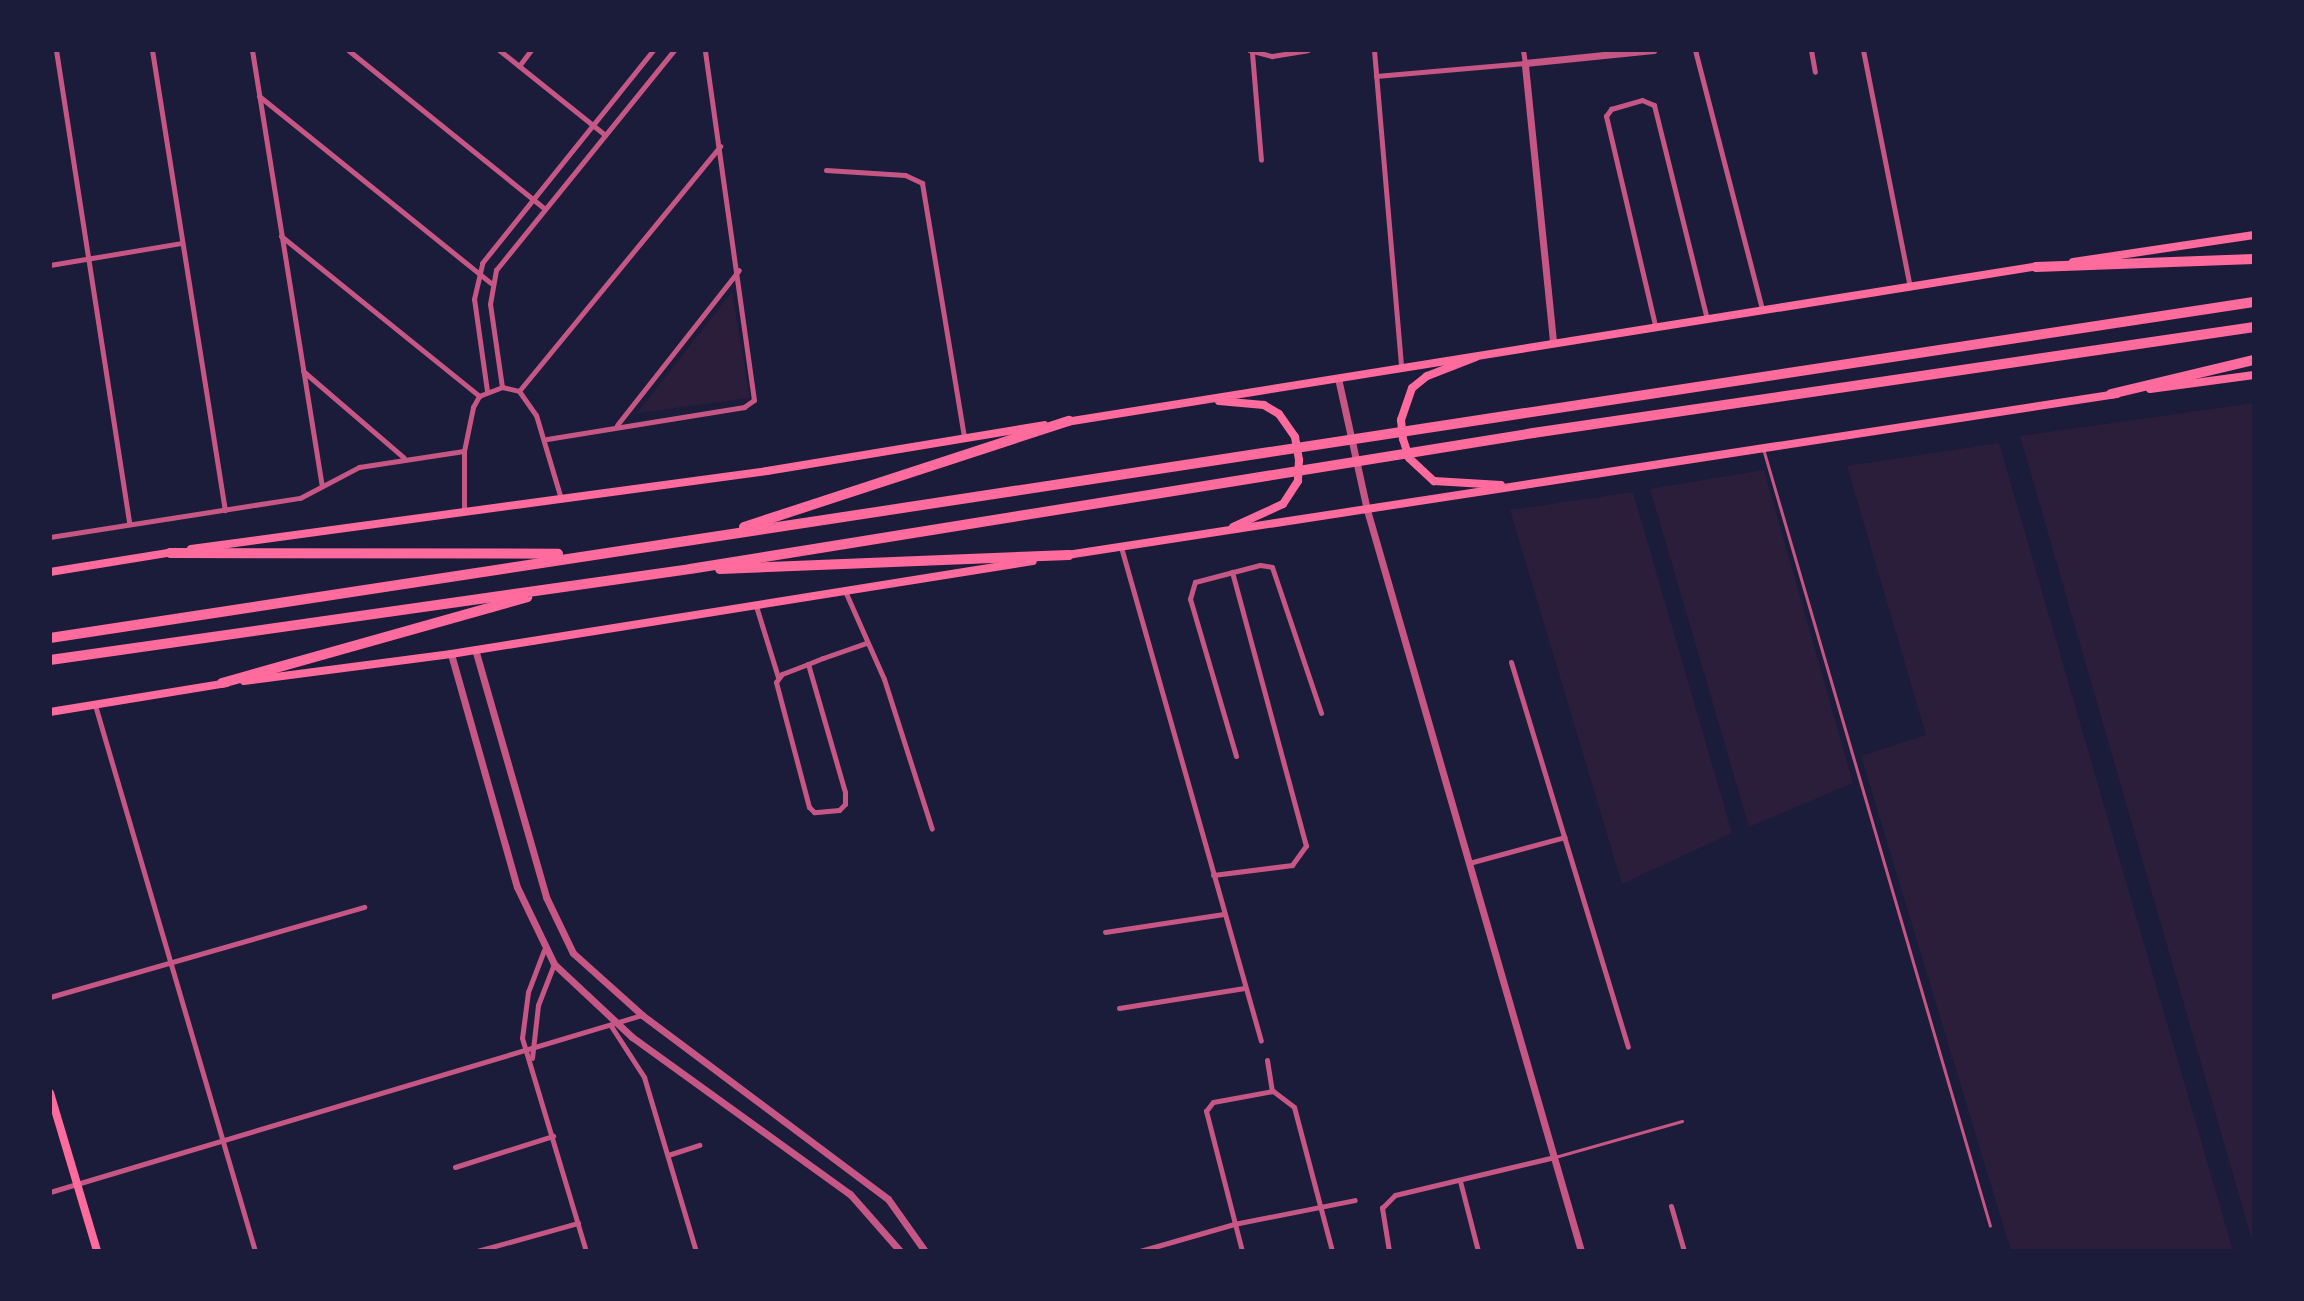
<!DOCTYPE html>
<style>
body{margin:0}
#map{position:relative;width:2304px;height:1301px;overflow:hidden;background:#1b1b3a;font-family:Helvetica,sans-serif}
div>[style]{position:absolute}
.green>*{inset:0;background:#2a1e3b}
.service>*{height:3px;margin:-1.5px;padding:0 1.5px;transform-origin:1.5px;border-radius:1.5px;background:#c65784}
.minor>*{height:5px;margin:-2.5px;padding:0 2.5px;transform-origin:2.5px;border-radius:2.5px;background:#c65784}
.tertiary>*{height:7px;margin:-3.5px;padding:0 3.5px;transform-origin:3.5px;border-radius:3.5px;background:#c65784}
.secondary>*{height:8px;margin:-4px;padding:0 4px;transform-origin:4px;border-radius:4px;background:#ff6b9d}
.motorway>*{height:10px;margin:-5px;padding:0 5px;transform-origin:5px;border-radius:5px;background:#ff6b9d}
span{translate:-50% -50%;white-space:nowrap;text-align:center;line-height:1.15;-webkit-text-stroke:7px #1b1b3a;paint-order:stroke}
.frame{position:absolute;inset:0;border:52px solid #1b1b3a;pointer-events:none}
</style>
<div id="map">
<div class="green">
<div style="clip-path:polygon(732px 292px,750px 398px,637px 413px)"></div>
<div style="clip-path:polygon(2254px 403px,2254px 1247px,2020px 436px)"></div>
<div style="clip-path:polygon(1999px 443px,2233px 1251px,2011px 1251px,1861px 756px,1926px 735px,1847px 466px)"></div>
<div style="clip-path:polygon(1764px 470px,1853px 783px,1749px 827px,1650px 489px)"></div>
<div style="clip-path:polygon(1633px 492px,1732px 833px,1622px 884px,1510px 510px)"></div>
</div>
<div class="service">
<div style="left:1764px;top:452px;width:806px;rotate:73.72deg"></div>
<div style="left:1555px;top:1157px;width:132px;rotate:-15.8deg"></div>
</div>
<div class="minor">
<div style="left:56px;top:50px;width:480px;rotate:81.2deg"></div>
<div style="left:152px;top:50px;width:466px;rotate:81deg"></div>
<div style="left:252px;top:50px;width:441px;rotate:80.9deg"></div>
<div style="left:348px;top:50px;width:252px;rotate:38.9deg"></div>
<div style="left:499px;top:50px;width:136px;rotate:38.7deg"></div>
<div style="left:1249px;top:50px;width:24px;rotate:15deg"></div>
<div style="left:1272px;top:56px;width:36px;rotate:-9deg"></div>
<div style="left:1374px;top:50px;width:318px;rotate:85.1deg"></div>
<div style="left:1695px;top:50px;width:268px;rotate:75.5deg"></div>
<div style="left:1811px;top:50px;width:22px;rotate:80deg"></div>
<div style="left:1863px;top:50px;width:242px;rotate:78.8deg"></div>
<div style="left:1252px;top:53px;width:107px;rotate:85.2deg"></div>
<div style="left:519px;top:66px;width:20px;rotate:-53deg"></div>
<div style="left:1376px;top:76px;width:150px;rotate:-5deg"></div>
<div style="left:1525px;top:63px;width:13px;rotate:-99deg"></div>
<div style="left:259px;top:96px;width:298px;rotate:38.9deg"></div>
<div style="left:826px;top:170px;width:79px;rotate:3.6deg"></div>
<div style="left:905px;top:175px;width:19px;rotate:25deg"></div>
<div style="left:922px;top:183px;width:258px;rotate:80.6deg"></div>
<div style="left:281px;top:236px;width:255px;rotate:38.9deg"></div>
<div style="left:50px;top:265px;width:134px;rotate:-9.5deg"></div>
<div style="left:1655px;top:325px;width:215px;rotate:-103.2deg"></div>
<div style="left:1606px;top:116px;width:9px;rotate:-54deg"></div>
<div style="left:1611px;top:109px;width:32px;rotate:-16deg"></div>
<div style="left:1642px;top:100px;width:13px;rotate:23deg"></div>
<div style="left:1654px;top:105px;width:220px;rotate:76.1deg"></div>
<div style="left:303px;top:371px;width:133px;rotate:40.7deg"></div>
<div style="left:502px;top:387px;width:84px;rotate:-98.2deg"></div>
<div style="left:490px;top:304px;width:35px;rotate:-80deg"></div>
<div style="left:496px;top:270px;width:283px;rotate:-51deg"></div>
<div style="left:487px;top:391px;width:93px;rotate:-98deg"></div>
<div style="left:474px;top:299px;width:37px;rotate:-77deg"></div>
<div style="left:482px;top:263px;width:273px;rotate:-51.2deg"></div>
<div style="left:519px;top:391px;width:317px;rotate:-50.6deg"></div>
<div style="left:617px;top:425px;width:197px;rotate:-51.8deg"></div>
<div style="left:547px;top:439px;width:200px;rotate:-9.2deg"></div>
<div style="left:744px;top:407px;width:12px;rotate:-35deg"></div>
<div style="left:754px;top:400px;width:353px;rotate:-98deg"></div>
<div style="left:464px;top:512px;width:61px;rotate:-90deg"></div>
<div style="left:464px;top:451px;width:45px;rotate:-78.4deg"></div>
<div style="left:473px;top:407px;width:13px;rotate:-61deg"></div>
<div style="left:479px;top:396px;width:25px;rotate:-21deg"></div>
<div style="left:502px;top:387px;width:17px;rotate:13deg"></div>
<div style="left:519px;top:391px;width:29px;rotate:55deg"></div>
<div style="left:536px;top:415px;width:88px;rotate:73.4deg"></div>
<div style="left:50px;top:537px;width:253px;rotate:-8.9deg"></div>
<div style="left:300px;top:498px;width:67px;rotate:-27.7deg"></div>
<div style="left:359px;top:467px;width:106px;rotate:-8.7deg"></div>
<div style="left:1121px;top:547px;width:513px;rotate:74.18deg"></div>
<div style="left:845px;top:591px;width:96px;rotate:66.1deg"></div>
<div style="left:884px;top:679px;width:157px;rotate:72.3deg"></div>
<div style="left:756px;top:606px;width:74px;rotate:72.8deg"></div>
<div style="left:1511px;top:662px;width:402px;rotate:73.1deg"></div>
<div style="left:808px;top:664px;width:133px;rotate:73.9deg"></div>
<div style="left:845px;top:792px;width:12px;rotate:90deg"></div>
<div style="left:845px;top:804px;width:8px;rotate:135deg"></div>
<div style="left:839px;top:810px;width:25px;rotate:175deg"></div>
<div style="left:814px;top:812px;width:7px;rotate:-135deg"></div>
<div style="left:809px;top:807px;width:129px;rotate:-104.8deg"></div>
<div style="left:776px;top:682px;width:10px;rotate:-53deg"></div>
<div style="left:782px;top:674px;width:28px;rotate:-21deg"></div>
<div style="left:808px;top:664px;width:16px;rotate:-22deg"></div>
<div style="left:823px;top:658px;width:46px;rotate:-19.2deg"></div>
<div style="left:95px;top:705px;width:569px;rotate:73.67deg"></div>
<div style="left:1236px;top:756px;width:164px;rotate:-106.3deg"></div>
<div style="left:1190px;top:599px;width:18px;rotate:-74deg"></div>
<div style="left:1195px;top:582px;width:67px;rotate:-14.7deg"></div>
<div style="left:1260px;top:565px;width:12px;rotate:9deg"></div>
<div style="left:1272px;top:567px;width:154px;rotate:71.4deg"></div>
<div style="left:1469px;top:863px;width:99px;rotate:-15.2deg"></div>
<div style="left:1213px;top:875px;width:80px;rotate:-7.2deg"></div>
<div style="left:1292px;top:865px;width:24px;rotate:-54deg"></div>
<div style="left:1306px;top:846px;width:284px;rotate:-105.1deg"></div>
<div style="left:1105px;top:932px;width:120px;rotate:-8.6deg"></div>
<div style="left:544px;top:950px;width:45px;rotate:110.9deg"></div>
<div style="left:528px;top:992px;width:46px;rotate:97.4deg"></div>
<div style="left:522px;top:1038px;width:222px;rotate:73.3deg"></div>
<div style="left:50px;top:997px;width:327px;rotate:-16deg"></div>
<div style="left:1119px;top:1008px;width:127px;rotate:-9.1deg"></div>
<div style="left:611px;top:1026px;width:61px;rotate:57.1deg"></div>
<div style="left:644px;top:1077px;width:182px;rotate:73.4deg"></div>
<div style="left:532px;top:1058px;width:53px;rotate:-83.5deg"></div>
<div style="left:538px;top:1005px;width:44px;rotate:-68.7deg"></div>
<div style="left:1267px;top:1060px;width:31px;rotate:81deg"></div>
<div style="left:668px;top:1155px;width:33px;rotate:-18deg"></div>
<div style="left:455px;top:1167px;width:103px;rotate:-17.6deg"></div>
<div style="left:1460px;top:1181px;width:72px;rotate:75.6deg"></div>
<div style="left:50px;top:1192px;width:618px;rotate:-16.65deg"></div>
<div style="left:1671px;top:1206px;width:47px;rotate:73.9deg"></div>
<div style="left:477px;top:1251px;width:105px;rotate:-15.5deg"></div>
<div style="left:1140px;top:1251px;width:98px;rotate:-16deg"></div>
<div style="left:1234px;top:1224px;width:123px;rotate:-11.2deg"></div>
<div style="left:1242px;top:1251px;width:145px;rotate:-104.4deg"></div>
<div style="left:1206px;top:1111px;width:11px;rotate:-52deg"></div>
<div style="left:1213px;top:1102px;width:61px;rotate:-10.4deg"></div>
<div style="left:1273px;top:1091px;width:26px;rotate:37deg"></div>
<div style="left:1294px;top:1107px;width:149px;rotate:75.2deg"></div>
<div style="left:1389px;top:1251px;width:44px;rotate:-99.2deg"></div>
<div style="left:1382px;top:1208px;width:18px;rotate:-45deg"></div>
<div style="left:1395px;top:1195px;width:163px;rotate:-13.4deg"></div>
</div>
<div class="tertiary">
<div style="left:1553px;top:341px;width:279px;rotate:-95.8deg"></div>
<div style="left:1525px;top:63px;width:129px;rotate:-5.8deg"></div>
<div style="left:1338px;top:378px;width:135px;rotate:77.6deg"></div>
<div style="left:1367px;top:510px;width:771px;rotate:73.89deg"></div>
<div style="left:475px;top:649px;width:258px;rotate:74deg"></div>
<div style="left:546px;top:897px;width:62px;rotate:64.3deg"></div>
<div style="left:573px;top:953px;width:93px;rotate:41.9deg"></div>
<div style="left:642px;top:1015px;width:307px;rotate:36.8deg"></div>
<div style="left:888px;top:1199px;width:64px;rotate:54.6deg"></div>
<div style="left:451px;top:654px;width:242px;rotate:74.2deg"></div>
<div style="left:517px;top:887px;width:85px;rotate:64.3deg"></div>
<div style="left:554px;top:964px;width:107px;rotate:43.1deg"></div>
<div style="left:632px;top:1037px;width:269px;rotate:35.8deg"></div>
<div style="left:850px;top:1194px;width:76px;rotate:48.7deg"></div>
</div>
<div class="secondary">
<div style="left:2073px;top:262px;width:183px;rotate:-8.5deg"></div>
<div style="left:1476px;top:357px;width:53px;rotate:158.8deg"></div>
<div style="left:1427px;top:376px;width:19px;rotate:141deg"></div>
<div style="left:1412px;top:388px;width:34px;rotate:109deg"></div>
<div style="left:1401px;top:420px;width:19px;rotate:84deg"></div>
<div style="left:1403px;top:439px;width:20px;rotate:72deg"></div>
<div style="left:1409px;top:458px;width:34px;rotate:43deg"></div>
<div style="left:1434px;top:481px;width:67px;rotate:3.4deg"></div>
<div style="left:2150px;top:389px;width:105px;rotate:-7.7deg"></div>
<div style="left:1219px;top:401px;width:45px;rotate:5.1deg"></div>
<div style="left:1264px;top:405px;width:17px;rotate:31deg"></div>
<div style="left:1279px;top:414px;width:28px;rotate:55deg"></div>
<div style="left:1295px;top:437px;width:23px;rotate:80deg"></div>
<div style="left:1299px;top:460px;width:21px;rotate:93deg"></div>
<div style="left:1298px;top:481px;width:27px;rotate:123deg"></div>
<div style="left:1283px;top:504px;width:55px;rotate:155.3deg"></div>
<div style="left:1066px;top:422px;width:985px;rotate:-9.11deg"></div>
<div style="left:191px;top:549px;width:581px;rotate:-7.71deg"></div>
<div style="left:767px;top:471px;width:281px;rotate:-9.4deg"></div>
<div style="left:1067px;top:555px;width:1062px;rotate:-8.72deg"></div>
<div style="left:50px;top:572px;width:126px;rotate:-9.2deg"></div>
<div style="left:244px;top:681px;width:209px;rotate:-7.4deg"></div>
<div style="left:451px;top:654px;width:589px;rotate:-9.08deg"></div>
<div style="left:50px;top:712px;width:179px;rotate:-9.3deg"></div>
<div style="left:50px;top:1093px;width:165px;rotate:73.4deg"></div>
</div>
<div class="motorway">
<div style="left:2036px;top:267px;width:218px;rotate:-2.1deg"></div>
<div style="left:2111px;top:394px;width:147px;rotate:-13.4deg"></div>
<div style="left:744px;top:527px;width:342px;rotate:-18.1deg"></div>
<div style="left:170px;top:553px;width:388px;rotate:0.1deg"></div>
<div style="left:720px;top:569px;width:349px;rotate:-2.3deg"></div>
<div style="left:50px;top:638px;width:2229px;rotate:-8.67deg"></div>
<div style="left:50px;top:660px;width:646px;rotate:-8.09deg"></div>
<div style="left:690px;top:569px;width:854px;rotate:-9.16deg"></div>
<div style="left:1533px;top:433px;width:729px;rotate:-8.36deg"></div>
<div style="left:222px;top:683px;width:317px;rotate:-15.7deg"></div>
</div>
<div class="frame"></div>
</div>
